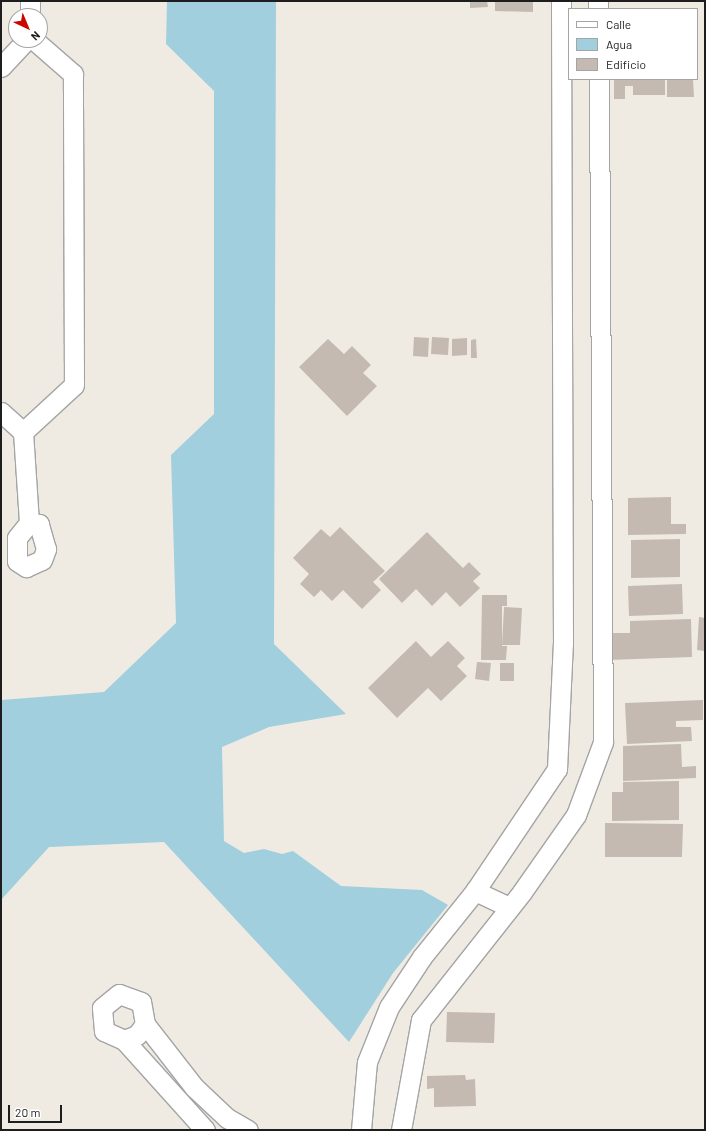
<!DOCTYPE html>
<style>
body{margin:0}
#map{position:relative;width:706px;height:1131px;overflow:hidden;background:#efebe3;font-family:Barlow,sans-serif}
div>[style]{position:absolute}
.water>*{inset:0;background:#a1cfde}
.building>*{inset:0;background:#c4bab2}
.roads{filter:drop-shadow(1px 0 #a4a4a4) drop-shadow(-1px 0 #a4a4a4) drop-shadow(0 1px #a4a4a4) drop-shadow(0 -1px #a4a4a4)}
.minor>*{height:19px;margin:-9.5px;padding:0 9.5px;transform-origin:9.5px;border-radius:9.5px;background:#fff}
span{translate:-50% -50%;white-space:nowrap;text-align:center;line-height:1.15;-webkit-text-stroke:3.5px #fff;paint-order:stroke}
.frame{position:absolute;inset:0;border:2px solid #1d1d1d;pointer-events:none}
.legend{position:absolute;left:568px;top:8px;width:130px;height:72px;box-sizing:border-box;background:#fff;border:1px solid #a5a5a5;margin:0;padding:5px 7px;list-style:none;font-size:12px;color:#1d1d1d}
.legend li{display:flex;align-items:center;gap:8px;height:20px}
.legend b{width:20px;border:1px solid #a5a5a5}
.north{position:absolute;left:8px;top:8px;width:40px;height:40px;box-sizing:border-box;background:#fff;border:1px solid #a5a5a5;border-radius:50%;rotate:136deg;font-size:11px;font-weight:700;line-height:16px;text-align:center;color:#1d1d1d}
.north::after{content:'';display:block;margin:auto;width:14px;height:18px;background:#cb0600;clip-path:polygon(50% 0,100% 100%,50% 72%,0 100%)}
.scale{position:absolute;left:8px;top:1105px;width:54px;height:18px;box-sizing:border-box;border:2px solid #1d1d1d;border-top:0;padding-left:5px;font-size:12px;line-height:14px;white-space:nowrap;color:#1d1d1d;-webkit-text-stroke:3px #fff;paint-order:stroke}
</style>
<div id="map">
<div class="water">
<div style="clip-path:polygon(167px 1px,276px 1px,274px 644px,346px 714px,269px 727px,222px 747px,224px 841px,244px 853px,264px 849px,282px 854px,293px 851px,341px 886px,422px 890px,448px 905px,393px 973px,349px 1042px,164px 842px,49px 847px,1px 900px,1px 700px,104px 692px,176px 623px,171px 455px,214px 414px,214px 91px,166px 44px)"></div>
</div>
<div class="building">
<div style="clip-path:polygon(470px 1px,487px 1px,488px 7px,470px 8px)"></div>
<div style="clip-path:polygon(495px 1px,533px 1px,533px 12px,495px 11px)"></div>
<div style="clip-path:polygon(614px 79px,665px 79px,665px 95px,633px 95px,633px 86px,625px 86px,625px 99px,614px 99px)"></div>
<div style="clip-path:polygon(667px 79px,693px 79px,694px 97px,667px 97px)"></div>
<div style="clip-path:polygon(414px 337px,429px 338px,428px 357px,413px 356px)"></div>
<div style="clip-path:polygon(432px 337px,449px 338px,448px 355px,431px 354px)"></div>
<div style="clip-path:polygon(467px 338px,467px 355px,452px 356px,452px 339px)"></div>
<div style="clip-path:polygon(328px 339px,344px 354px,352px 346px,371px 365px,363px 373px,377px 386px,347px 416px,299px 367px)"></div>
<div style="clip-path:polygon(476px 339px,477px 358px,471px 358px,471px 340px)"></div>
<div style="clip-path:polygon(671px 497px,671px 524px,686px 524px,686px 534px,628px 535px,628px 498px)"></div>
<div style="clip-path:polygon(340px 527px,385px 571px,373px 582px,381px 590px,362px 609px,343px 590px,332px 601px,321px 590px,314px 597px,300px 584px,309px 574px,293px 558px,321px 529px,330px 537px)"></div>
<div style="clip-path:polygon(427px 532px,463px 568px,469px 562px,481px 574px,473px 581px,480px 588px,460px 607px,446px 592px,432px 606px,416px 589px,402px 603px,379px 579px)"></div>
<div style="clip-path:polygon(680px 539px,680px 577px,631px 578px,631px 540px)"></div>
<div style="clip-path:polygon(682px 584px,683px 614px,629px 616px,628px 586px)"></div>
<div style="clip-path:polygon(482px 595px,507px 595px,507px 606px,502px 606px,502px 649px,502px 646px,507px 646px,506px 660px,481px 660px)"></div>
<div style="clip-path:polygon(504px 607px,522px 608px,520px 645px,502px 645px)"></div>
<div style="clip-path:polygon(699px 617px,705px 618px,705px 651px,697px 650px)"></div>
<div style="clip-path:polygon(691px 619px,692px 657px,608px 660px,607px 633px,630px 633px,630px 621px)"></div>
<div style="clip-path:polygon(416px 641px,431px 657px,448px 641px,465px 658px,457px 666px,467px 676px,441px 701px,428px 688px,397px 718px,368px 688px)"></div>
<div style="clip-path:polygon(477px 662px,491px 663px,489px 681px,475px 679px)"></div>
<div style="clip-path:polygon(500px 663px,514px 663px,514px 681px,500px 681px)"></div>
<div style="clip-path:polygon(703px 700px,703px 720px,676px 721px,676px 727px,691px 727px,692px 741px,627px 744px,625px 703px)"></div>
<div style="clip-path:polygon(681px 744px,682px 767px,696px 766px,696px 778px,623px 781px,623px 746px)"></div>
<div style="clip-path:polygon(679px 781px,679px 820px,612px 821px,612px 792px,623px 792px,623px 782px)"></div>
<div style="clip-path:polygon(605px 823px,683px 824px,682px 857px,605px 857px)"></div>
<div style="clip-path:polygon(447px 1012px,495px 1013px,494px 1043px,446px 1042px)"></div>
<div style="clip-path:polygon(465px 1075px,466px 1080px,475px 1079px,476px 1106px,434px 1107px,434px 1088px,427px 1089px,427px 1076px)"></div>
</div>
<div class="roads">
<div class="minor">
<div style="left:598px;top:1px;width:8px;rotate:90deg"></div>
<div style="left:30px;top:16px;width:15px;rotate:-90deg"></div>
<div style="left:1px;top:67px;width:37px;rotate:-47deg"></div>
<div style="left:1px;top:412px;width:30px;rotate:42deg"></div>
<div style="left:23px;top:432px;width:91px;rotate:86.2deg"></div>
<div style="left:29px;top:523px;width:19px;rotate:129deg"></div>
<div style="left:17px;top:538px;width:23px;rotate:90deg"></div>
<div style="left:17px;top:561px;width:11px;rotate:34deg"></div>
<div style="left:26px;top:567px;width:17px;rotate:-24deg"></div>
<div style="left:42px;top:560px;width:12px;rotate:-70deg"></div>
<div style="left:46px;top:549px;width:26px;rotate:-106deg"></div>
<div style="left:39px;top:524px;width:10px;rotate:-174deg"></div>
<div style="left:23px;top:432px;width:69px;rotate:-42.7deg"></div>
<div style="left:74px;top:385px;width:311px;rotate:-90.2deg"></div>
<div style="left:73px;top:74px;width:52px;rotate:-138.9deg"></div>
<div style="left:475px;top:891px;width:38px;rotate:25deg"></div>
<div style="left:145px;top:1024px;width:80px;rotate:52.1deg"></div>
<div style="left:194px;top:1087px;width:45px;rotate:43.2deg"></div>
<div style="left:227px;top:1118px;width:24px;rotate:30deg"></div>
<div style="left:124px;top:1040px;width:14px;rotate:-21deg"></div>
<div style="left:137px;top:1035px;width:14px;rotate:-54deg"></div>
<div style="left:145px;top:1024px;width:22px;rotate:-100deg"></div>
<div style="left:141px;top:1002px;width:23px;rotate:-160deg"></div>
<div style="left:119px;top:994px;width:22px;rotate:141deg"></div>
<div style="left:102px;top:1008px;width:23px;rotate:85deg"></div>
<div style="left:104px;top:1031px;width:22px;rotate:24deg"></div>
<div style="left:124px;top:1040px;width:121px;rotate:48deg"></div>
<div style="left:361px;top:1130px;width:68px;rotate:-85deg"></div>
<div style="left:367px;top:1062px;width:59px;rotate:-68.2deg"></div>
<div style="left:389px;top:1007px;width:60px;rotate:-56.6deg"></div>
<div style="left:422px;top:957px;width:85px;rotate:-51.2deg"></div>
<div style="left:475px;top:891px;width:147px;rotate:-56.1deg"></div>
<div style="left:557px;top:769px;width:126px;rotate:-87.3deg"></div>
<div style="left:563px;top:643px;width:642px;rotate:-90.18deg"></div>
<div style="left:401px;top:1130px;width:112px;rotate:-79.7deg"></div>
<div style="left:421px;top:1020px;width:163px;rotate:-51.7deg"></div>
<div style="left:522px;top:892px;width:94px;rotate:-55deg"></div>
<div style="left:576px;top:815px;width:78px;rotate:-69.7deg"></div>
<div style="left:603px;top:742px;width:663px;rotate:-90.35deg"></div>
</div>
</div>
<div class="frame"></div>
<ul class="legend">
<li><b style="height:5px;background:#fff"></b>Calle</li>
<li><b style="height:11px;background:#a1cfde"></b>Agua</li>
<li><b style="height:11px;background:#c4bab2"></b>Edificio</li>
</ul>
<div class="north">N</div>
<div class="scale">20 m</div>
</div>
